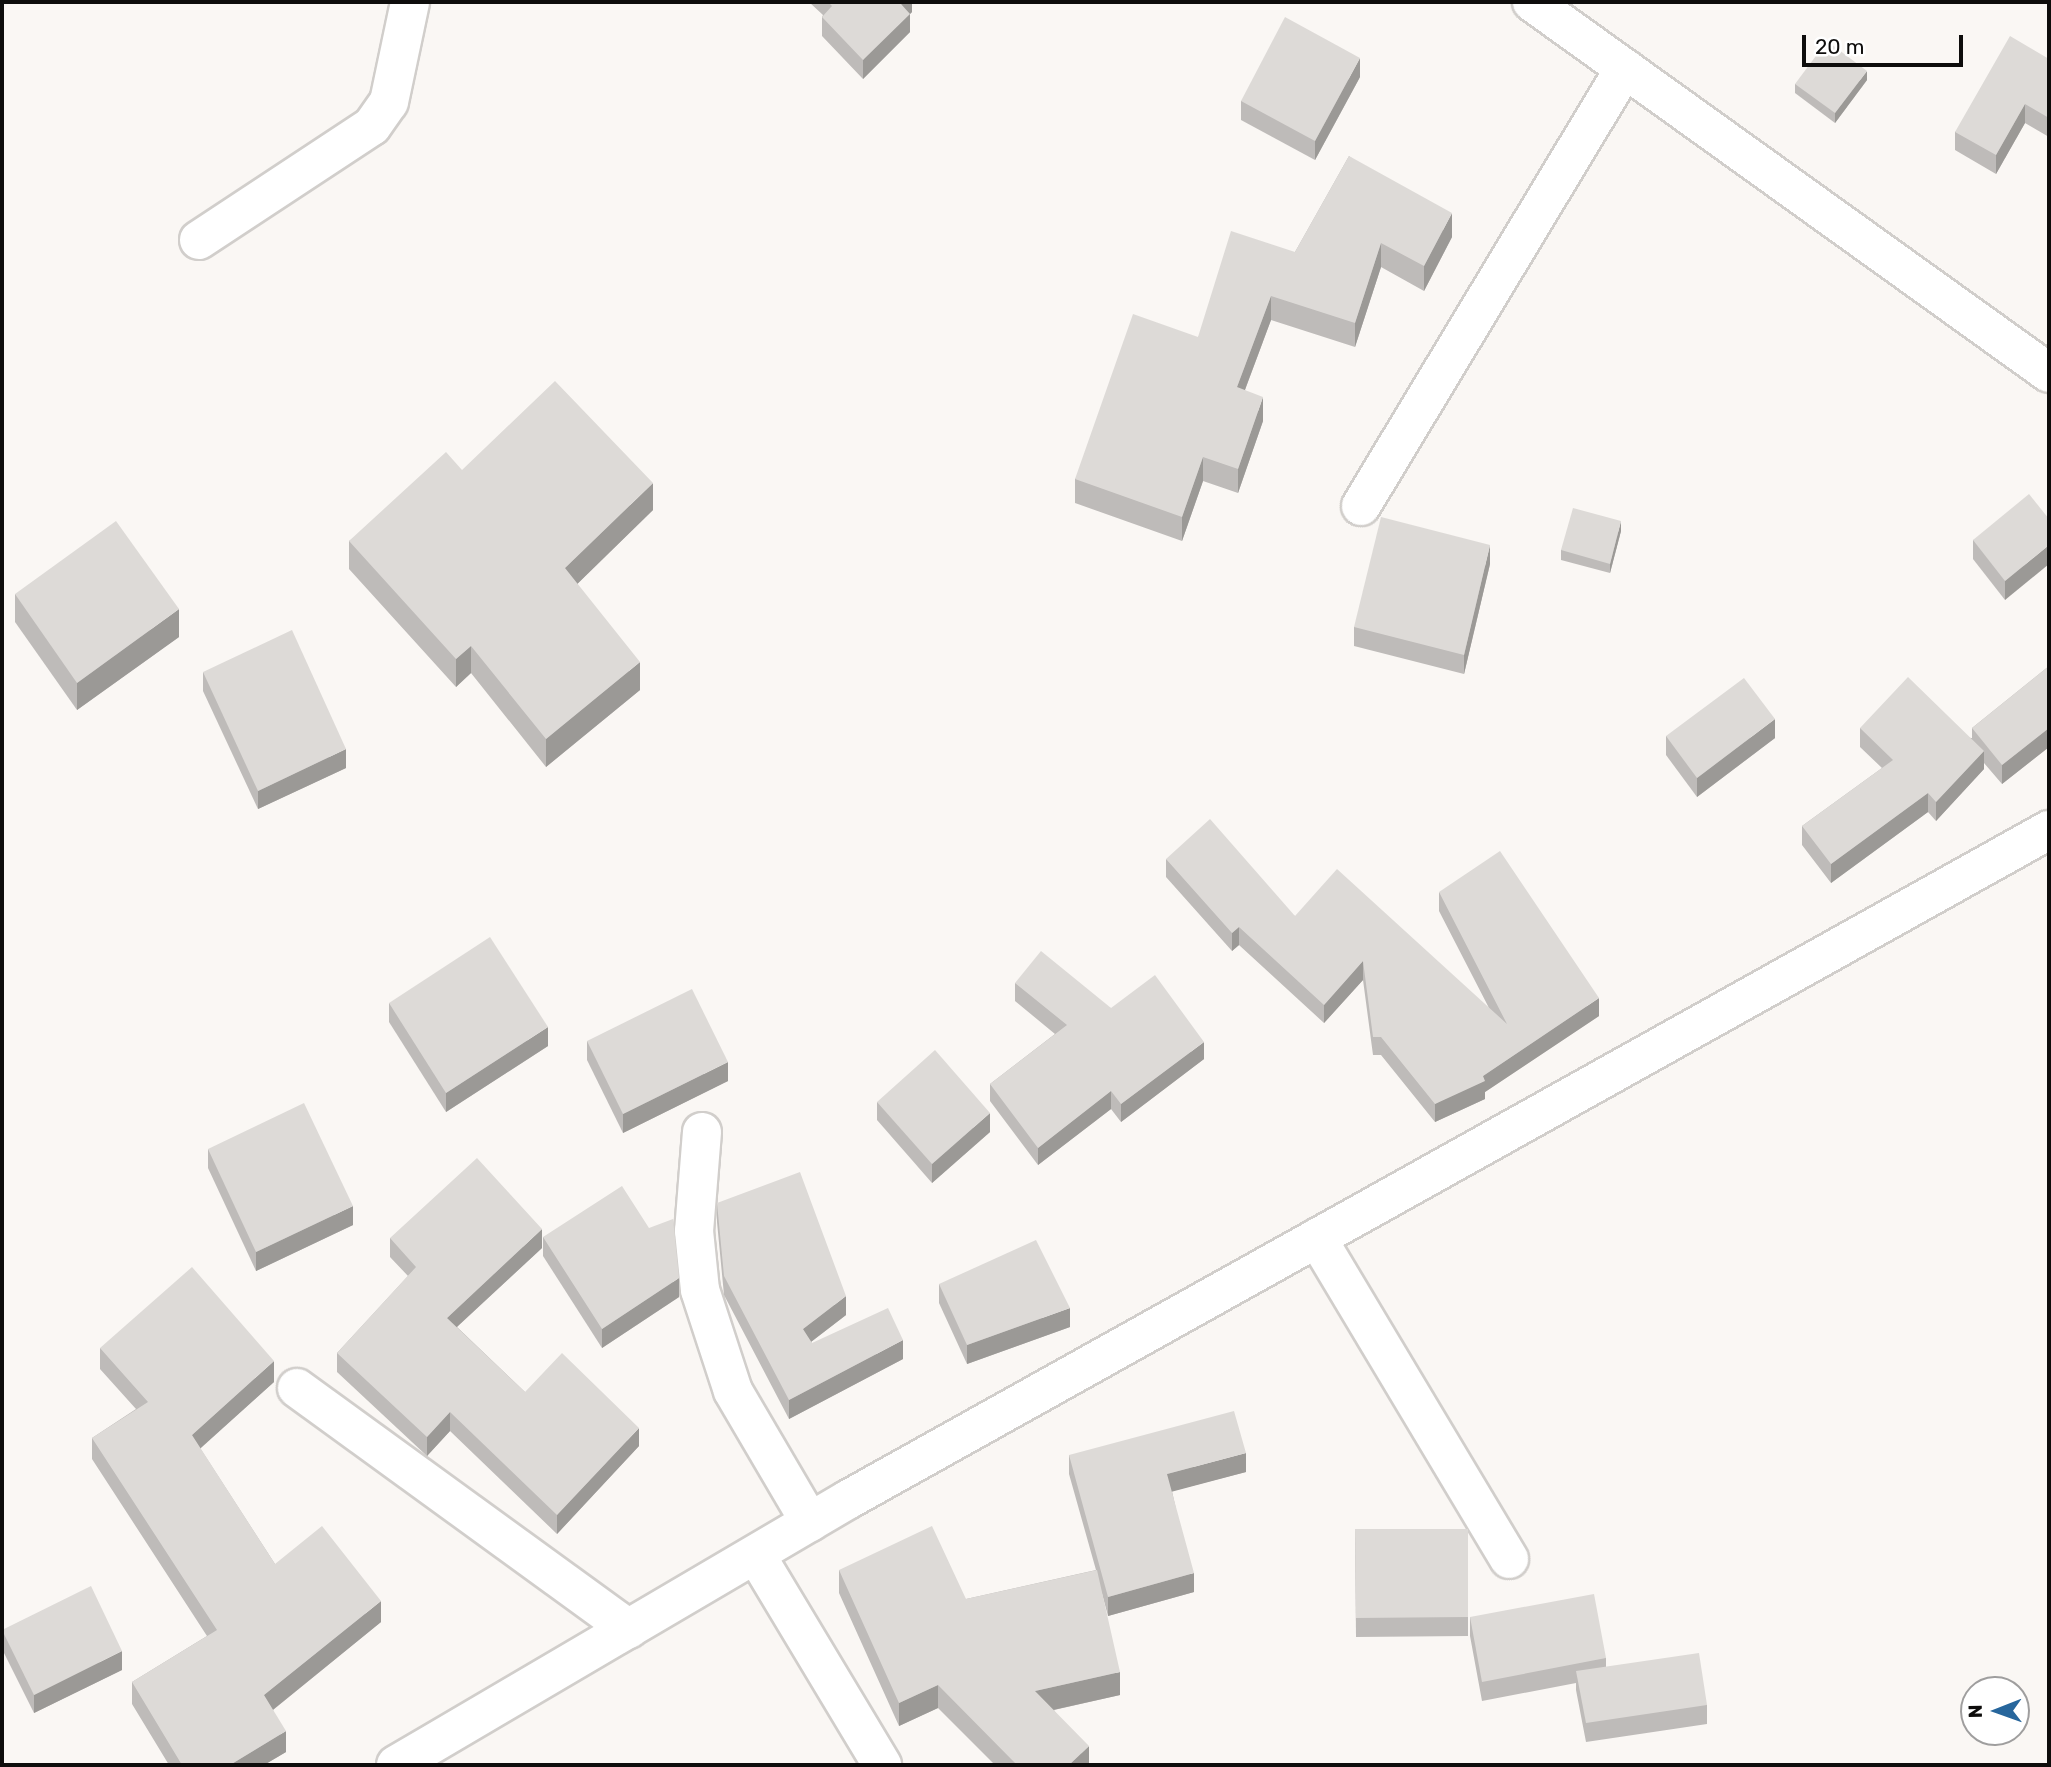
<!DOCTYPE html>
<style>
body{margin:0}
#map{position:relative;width:2051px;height:1767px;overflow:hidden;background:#faf7f4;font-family:Rubik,sans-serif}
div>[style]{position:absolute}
.roads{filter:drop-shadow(2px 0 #d1cecb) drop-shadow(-2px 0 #d1cecb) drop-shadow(0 2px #d1cecb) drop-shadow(0 -2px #d1cecb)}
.street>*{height:38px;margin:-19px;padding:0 19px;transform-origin:19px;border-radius:19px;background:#fff}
.secondary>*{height:38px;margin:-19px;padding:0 19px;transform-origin:19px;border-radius:19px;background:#fff}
.wall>*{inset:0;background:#bebbb9}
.shaded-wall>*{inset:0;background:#9b9996}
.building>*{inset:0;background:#dddad7}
span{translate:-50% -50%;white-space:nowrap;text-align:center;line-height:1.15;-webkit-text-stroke:7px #fff;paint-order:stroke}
.frame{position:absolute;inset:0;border:4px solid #0e0d0c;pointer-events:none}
.north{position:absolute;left:1960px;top:1676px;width:70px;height:70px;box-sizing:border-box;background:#fff;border:2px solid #9f9e9e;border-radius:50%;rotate:269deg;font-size:19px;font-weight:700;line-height:28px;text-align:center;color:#0e0d0c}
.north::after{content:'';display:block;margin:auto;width:24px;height:32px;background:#27669c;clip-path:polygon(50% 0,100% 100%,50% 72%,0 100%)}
.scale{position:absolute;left:1802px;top:35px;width:161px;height:32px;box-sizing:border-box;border:4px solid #0e0d0c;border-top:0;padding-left:9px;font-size:21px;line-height:24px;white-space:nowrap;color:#0e0d0c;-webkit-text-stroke:5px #fff;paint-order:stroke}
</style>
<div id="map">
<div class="roads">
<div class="street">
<div style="left:1532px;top:2px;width:636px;rotate:35.66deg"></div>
<div style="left:199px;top:240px;width:207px;rotate:-33.4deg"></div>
<div style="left:372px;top:126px;width:29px;rotate:-55deg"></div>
<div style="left:389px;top:102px;width:102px;rotate:-78.1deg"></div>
<div style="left:1361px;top:506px;width:511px;rotate:-58.92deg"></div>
<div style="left:702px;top:1132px;width:99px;rotate:94.6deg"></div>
<div style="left:694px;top:1231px;width:59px;rotate:84.2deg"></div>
<div style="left:700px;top:1290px;width:106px;rotate:71.9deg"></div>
<div style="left:733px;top:1391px;width:152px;rotate:59.6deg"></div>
<div style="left:1317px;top:1238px;width:374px;rotate:59.1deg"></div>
<div style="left:297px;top:1388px;width:410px;rotate:36deg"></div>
<div style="left:756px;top:1555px;width:245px;rotate:59deg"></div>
</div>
<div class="secondary">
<div style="left:396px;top:1765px;width:525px;rotate:-30.42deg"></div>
<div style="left:849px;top:1499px;width:1374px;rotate:-29.14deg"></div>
</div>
</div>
<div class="wall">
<div style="clip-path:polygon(809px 2px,912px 2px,912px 12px,910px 14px,910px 32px,863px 79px,822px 36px,822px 17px,823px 15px)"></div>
<div style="clip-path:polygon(2049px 59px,2049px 137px,2025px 123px,1996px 174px,1955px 150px,1955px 132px)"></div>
<div style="clip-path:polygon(1360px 77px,1315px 160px,1241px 120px,1241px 101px)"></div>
<div style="clip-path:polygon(1867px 80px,1835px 123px,1795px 93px,1795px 84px)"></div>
<div style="clip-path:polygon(1349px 156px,1452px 237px,1424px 291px,1381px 267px,1355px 347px,1271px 320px,1245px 390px,1263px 421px,1238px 493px,1203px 481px,1182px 541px,1075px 503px,1075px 479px,1198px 337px,1295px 252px)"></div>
<div style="clip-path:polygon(462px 470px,653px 510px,577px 584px,640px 690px,546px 767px,471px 673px,456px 687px,349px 569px,349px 541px)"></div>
<div style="clip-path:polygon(2049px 519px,2005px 600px,1973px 559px,1973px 540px)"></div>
<div style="clip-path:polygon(1621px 531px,1610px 573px,1561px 560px,1561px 550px)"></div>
<div style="clip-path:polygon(1490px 564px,1464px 674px,1354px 646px,1354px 627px)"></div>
<div style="clip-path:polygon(15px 594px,179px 637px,77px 710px,15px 622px)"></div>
<div style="clip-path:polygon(2049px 666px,2049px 747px,2002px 784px,1984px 763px,1984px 769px,1936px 821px,1928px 812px,1831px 883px,1802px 845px,1802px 826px,1882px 768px,1860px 747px,1860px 728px,1972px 738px,1972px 728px)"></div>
<div style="clip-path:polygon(203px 672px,346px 768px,258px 809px,203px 691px)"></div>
<div style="clip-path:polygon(1666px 736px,1775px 738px,1697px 797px,1666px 755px)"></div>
<div style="clip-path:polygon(1166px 859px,1295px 916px,1489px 1008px,1439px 911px,1439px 892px,1599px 1016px,1485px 1092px,1485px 1099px,1435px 1122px,1381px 1055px,1373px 1055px,1363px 980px,1324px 1023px,1239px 945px,1232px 951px,1166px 877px)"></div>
<div style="clip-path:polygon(1015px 983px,1111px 1008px,1204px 1059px,1121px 1122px,1111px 1109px,1038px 1165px,990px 1101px,990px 1084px,1055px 1034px,1015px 1001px)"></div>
<div style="clip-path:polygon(389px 1003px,548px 1046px,446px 1112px,389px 1022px)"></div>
<div style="clip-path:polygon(587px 1041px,728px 1081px,623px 1133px,587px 1060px)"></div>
<div style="clip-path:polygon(877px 1102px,990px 1132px,932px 1183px,877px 1120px)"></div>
<div style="clip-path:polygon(208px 1149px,353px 1225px,256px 1271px,208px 1168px)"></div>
<div style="clip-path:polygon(717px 1203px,846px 1315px,811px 1342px,812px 1343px,903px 1359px,789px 1419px,724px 1295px,717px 1222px)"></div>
<div style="clip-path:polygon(649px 1228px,679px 1297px,602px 1348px,543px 1256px,543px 1237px)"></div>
<div style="clip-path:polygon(390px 1238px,542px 1248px,457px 1327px,525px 1392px,639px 1446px,557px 1534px,450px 1431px,427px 1456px,337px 1372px,337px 1353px,408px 1276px,390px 1257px)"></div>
<div style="clip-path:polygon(939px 1284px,1070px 1327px,967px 1364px,939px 1303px)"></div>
<div style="clip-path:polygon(100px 1348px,274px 1382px,200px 1448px,275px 1564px,381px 1622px,273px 1710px,286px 1752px,264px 1765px,169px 1765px,132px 1704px,132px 1682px,207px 1636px,92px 1459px,92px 1438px,136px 1409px,100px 1369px)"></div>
<div style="clip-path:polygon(1069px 1455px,1246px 1472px,1172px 1491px,1194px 1592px,1108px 1616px,1101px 1590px,1120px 1695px,1054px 1710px,1089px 1765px,995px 1765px,938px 1708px,899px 1726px,839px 1593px,839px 1570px,966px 1599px,1096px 1570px,1069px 1474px)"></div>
<div style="clip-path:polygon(1355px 1529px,1468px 1529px,1468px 1636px,1356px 1637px)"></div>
<div style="clip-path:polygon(1470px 1617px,1606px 1658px,1606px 1667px,1707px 1705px,1707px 1724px,1586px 1742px,1576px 1690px,1576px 1683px,1482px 1701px,1470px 1636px)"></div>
<div style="clip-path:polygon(2px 1630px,122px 1670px,34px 1713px,2px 1649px)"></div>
</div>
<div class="shaded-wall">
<div style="clip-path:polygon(903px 2px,912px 2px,912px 12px,910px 14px,910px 32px,863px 79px,863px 60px)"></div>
<div style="clip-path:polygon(1360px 58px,1360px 77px,1315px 160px,1315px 141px)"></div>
<div style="clip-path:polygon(1867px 71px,1867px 80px,1835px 123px,1835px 113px)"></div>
<div style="clip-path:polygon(2025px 104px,2025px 123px,1996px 174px,1996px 155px)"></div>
<div style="clip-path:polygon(1452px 213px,1452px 237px,1424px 291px,1424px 266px)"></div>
<div style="clip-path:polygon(1381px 243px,1381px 267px,1355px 347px,1355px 323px)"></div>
<div style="clip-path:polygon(1271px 296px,1271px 320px,1237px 411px,1237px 387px)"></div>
<div style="clip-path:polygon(1263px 397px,1263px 421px,1238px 493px,1238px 469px)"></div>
<div style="clip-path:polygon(1203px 457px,1203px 481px,1182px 541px,1182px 517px)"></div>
<div style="clip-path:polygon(653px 483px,653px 510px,565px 596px,565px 568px)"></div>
<div style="clip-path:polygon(1621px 521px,1621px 531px,1610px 573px,1610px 564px)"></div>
<div style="clip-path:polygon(1490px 545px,1490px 564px,1464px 674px,1464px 655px)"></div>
<div style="clip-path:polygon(2049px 545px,2049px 564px,2005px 600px,2005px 581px)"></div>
<div style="clip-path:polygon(179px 609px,179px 637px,77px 710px,77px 683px)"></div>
<div style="clip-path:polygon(471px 646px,471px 673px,456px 687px,456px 659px)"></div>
<div style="clip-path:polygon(640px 662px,640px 690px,546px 767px,546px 739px)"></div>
<div style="clip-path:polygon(1775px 719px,1775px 738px,1697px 797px,1697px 778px)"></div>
<div style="clip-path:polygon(2049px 728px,2049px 747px,2002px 784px,2002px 765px)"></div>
<div style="clip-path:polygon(346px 749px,346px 768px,258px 809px,258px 791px)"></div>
<div style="clip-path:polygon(1984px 751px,1984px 769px,1936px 821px,1936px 802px)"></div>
<div style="clip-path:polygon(1928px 793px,1928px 812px,1831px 883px,1831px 864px)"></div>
<div style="clip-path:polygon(1239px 927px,1239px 945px,1232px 951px,1232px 933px)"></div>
<div style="clip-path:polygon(1363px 961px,1363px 980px,1324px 1023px,1324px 1005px)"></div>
<div style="clip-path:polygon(1599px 998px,1599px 1016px,1485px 1092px,1485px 1099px,1435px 1122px,1435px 1104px,1483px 1076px)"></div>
<div style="clip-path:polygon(548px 1027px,548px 1046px,446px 1112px,446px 1093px)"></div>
<div style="clip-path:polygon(1204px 1042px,1204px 1059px,1121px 1122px,1121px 1104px)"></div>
<div style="clip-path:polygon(728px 1062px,728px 1081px,623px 1133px,623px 1114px)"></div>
<div style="clip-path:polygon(1111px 1091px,1111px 1109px,1038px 1165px,1038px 1148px)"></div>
<div style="clip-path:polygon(990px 1113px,990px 1132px,932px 1183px,932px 1164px)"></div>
<div style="clip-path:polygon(353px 1206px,353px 1225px,256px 1271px,256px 1252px)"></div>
<div style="clip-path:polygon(542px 1229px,542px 1248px,447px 1336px,447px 1318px)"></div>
<div style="clip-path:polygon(679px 1278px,679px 1297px,602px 1348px,602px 1329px)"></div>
<div style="clip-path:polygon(846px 1296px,846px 1315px,803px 1348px,803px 1329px)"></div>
<div style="clip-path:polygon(1070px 1308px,1070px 1327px,967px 1364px,967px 1345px)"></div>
<div style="clip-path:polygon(903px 1340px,903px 1359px,789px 1419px,789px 1400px)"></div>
<div style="clip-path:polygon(274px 1361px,274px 1382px,192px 1456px,192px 1435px)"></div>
<div style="clip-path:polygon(450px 1412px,450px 1431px,427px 1456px,427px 1437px)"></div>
<div style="clip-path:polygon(639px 1428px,639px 1446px,557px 1534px,557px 1515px)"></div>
<div style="clip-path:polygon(1246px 1453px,1246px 1472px,1167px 1493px,1167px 1474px)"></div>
<div style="clip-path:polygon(1194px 1573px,1194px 1592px,1108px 1616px,1108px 1597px)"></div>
<div style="clip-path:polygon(381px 1601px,381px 1622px,264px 1717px,264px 1695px)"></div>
<div style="clip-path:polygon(122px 1651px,122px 1670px,34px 1713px,34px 1695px)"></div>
<div style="clip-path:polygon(1120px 1672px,1120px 1695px,1035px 1714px,1035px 1691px)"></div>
<div style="clip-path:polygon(938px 1685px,938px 1708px,899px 1726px,899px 1703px)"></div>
<div style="clip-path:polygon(286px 1731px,286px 1752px,264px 1765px,230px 1765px)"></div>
<div style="clip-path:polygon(1089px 1746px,1089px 1765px,1069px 1765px)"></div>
</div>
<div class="building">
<div style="clip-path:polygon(828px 2px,903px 2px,901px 4px,910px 14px,863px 60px,822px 17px,832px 6px)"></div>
<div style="clip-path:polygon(1285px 17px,1360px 58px,1315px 141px,1241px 101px)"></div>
<div style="clip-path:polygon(2010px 36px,2049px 59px,2049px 118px,2025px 104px,1996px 155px,1955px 132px)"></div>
<div style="clip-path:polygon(1827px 41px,1867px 71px,1835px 113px,1795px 84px)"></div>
<div style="clip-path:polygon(1349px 156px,1452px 213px,1424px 266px,1381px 243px,1355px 323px,1271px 296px,1237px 387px,1263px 397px,1238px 469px,1203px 457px,1182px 517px,1075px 479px,1133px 314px,1198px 337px,1231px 231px,1295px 252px)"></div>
<div style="clip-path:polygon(555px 381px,653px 483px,565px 568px,640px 662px,546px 739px,471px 646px,456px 659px,349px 541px,446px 452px,462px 470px)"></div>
<div style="clip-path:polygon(2029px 494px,2049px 519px,2049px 545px,2005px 581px,1973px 540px)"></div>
<div style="clip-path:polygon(1573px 508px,1621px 521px,1610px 564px,1561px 550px)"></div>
<div style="clip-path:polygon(1381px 517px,1490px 545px,1464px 655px,1354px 627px)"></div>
<div style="clip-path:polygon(116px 521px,179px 609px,77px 683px,15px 594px)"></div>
<div style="clip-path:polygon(292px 630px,346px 749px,258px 791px,203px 672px)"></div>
<div style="clip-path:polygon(2049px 666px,2049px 728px,2002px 765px,1972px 728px)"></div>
<div style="clip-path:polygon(1908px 677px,1984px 751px,1936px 802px,1928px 793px,1831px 864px,1802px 826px,1893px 760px,1860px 728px)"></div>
<div style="clip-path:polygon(1744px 678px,1775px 719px,1697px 778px,1666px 736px)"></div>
<div style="clip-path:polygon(1210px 819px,1295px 916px,1337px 869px,1507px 1024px,1439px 892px,1500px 851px,1599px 998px,1483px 1076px,1485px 1081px,1435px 1104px,1381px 1037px,1373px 1037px,1363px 961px,1324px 1005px,1239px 927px,1232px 933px,1166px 859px)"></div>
<div style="clip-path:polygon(490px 937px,548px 1027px,446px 1093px,389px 1003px)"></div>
<div style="clip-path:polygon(1041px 951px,1111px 1008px,1155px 975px,1204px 1042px,1121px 1104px,1111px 1091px,1038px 1148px,990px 1084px,1067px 1025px,1015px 983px)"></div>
<div style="clip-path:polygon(692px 989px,728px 1062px,623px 1114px,587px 1041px)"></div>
<div style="clip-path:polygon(935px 1050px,990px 1113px,932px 1164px,877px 1102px)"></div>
<div style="clip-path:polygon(304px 1103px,353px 1206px,256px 1252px,208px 1149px)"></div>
<div style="clip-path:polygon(477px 1158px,542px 1229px,447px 1318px,525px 1392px,562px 1353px,639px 1428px,557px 1515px,450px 1412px,427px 1437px,337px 1353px,416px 1267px,390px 1238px)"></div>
<div style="clip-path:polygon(800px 1172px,846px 1296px,803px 1329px,812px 1343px,888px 1308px,903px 1340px,789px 1400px,724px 1276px,717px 1203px)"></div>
<div style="clip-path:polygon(622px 1186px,649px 1228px,673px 1219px,679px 1278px,602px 1329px,543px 1237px)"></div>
<div style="clip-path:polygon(1036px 1240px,1070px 1308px,967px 1345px,939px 1284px)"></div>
<div style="clip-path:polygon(192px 1267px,274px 1361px,192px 1435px,275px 1564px,322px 1526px,381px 1601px,264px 1695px,286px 1731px,230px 1765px,182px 1765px,132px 1682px,217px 1630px,92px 1438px,148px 1402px,100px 1348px)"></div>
<div style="clip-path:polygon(1234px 1411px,1246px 1453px,1167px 1474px,1194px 1573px,1108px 1597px,1069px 1455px)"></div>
<div style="clip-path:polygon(932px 1526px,966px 1599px,1097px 1570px,1120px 1672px,1035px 1691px,1089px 1746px,1069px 1765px,1017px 1765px,938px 1685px,899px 1703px,839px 1570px)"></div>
<div style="clip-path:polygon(1355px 1529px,1468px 1529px,1468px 1617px,1356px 1618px)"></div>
<div style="clip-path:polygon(91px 1586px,122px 1651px,34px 1695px,2px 1630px)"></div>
<div style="clip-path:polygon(1594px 1594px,1606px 1658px,1482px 1682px,1470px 1617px)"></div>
<div style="clip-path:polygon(1699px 1653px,1707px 1705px,1586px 1723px,1576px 1671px)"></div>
</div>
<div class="frame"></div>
<div class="north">N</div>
<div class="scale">20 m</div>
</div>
